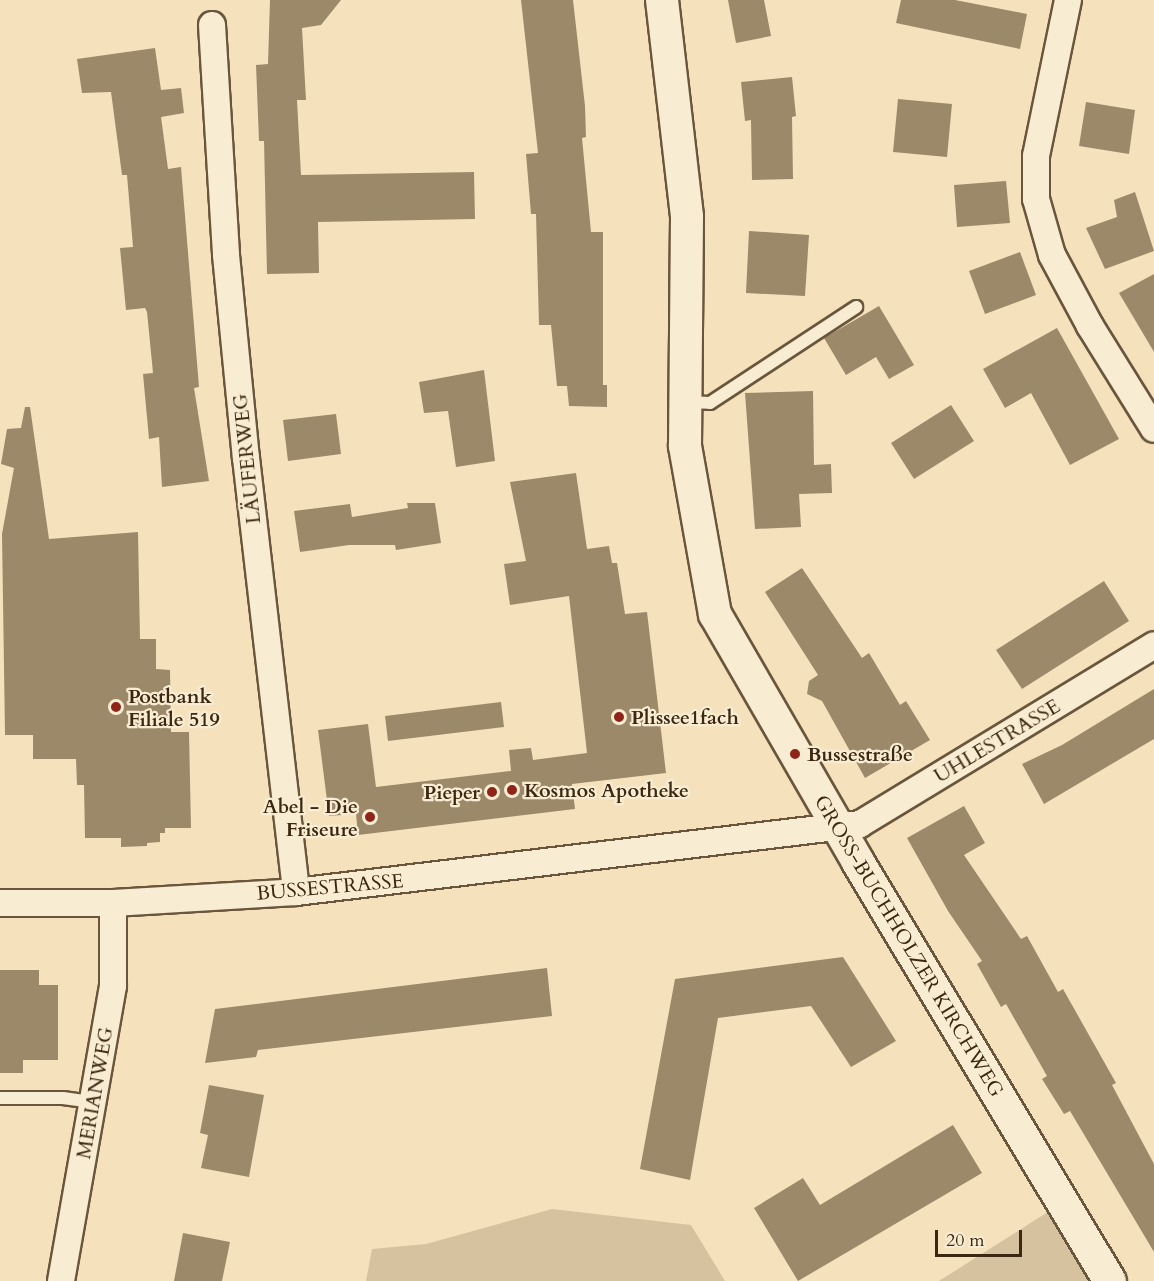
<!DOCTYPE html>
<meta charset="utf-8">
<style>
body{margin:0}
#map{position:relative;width:1154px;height:1281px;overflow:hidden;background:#f5e2bc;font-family:Cardo,serif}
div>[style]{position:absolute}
.green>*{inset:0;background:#d6c29f}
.building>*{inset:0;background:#9c896a}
.roads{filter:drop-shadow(2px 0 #6a563c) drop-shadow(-2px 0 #6a563c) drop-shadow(0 2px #6a563c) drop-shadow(0 -2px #6a563c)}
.service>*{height:12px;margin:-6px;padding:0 6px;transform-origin:6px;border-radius:6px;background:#f8ecd3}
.minor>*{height:26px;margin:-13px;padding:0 13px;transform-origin:13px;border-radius:13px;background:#f8ecd3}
.tertiary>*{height:32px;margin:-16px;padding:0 16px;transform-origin:16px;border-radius:16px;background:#f8ecd3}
.dots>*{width:16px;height:16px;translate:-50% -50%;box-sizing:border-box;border:3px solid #f8ecd3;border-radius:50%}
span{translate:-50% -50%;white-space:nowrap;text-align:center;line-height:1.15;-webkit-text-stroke:4.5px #f8ecd3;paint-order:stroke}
.street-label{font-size:20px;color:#3c2812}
.poi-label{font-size:20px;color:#3c2812;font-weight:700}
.left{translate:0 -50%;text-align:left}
.right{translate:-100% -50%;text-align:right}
.scale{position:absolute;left:935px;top:1230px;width:87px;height:27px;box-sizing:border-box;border:3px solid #3c2812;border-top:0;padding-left:8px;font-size:18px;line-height:21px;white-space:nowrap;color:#3c2812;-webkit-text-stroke:4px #f8ecd3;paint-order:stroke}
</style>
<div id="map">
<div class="green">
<div style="clip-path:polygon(552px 1209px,691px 1225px,725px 1281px,366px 1281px,372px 1249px,426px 1244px)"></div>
<div style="clip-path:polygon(1051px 1210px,1095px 1281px,939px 1281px)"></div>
</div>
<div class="building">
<div style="clip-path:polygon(270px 0,341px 0,321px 25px,302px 28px,306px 100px,297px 100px,301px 175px,474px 172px,475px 219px,318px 222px,319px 273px,267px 274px,264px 141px,259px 141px,256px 65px,268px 64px)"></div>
<div style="clip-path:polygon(521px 0,573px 0,585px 106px,586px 137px,582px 138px,591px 232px,603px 232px,603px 385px,607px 385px,607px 407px,569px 406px,567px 386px,557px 386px,551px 325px,539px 325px,536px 214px,531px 214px,526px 154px,538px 153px)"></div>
<div style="clip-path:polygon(728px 0,764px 0,771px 36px,736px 43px)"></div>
<div style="clip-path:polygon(901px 0,955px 0,1027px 14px,1020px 49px,896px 23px)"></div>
<div style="clip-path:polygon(155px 48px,161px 90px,181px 88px,184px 113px,161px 117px,168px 169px,181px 167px,199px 387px,194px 388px,209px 481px,162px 487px,159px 437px,149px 439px,143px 374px,153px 373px,147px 312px,145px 308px,126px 310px,120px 248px,133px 247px,127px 175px,122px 175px,111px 92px,82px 93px,77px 59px)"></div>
<div style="clip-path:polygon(792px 77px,796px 116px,792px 117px,793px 179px,752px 180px,751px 120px,745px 121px,741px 82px)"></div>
<div style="clip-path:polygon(898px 99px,952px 104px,947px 157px,893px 152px)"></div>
<div style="clip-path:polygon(1086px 102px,1135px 110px,1129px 154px,1079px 146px)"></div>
<div style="clip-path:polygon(1006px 181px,1010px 223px,957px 227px,954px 185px)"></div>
<div style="clip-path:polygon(1135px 192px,1154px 251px,1105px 269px,1086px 228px,1117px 217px,1114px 200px)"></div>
<div style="clip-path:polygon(749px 231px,809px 235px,805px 296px,746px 293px)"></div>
<div style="clip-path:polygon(1020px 252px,1036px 295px,985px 314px,969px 271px)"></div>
<div style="clip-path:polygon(1154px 274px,1154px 352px,1119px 293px)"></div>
<div style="clip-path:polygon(879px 306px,914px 365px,889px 379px,876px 357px,846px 375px,824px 338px)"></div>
<div style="clip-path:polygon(1057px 328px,1119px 439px,1070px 465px,1031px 393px,1005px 408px,983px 369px)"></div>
<div style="clip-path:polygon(484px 370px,495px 461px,456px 467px,448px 411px,424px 413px,419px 382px)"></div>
<div style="clip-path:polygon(813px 391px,814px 465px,831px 464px,832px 493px,799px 494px,801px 527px,755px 529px,745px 393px)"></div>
<div style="clip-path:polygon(951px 405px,974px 441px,914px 479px,891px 443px)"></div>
<div style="clip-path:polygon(25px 407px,30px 407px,49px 539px,138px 532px,140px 639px,156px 639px,156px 669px,170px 670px,171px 732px,189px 732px,191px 828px,165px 828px,165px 833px,160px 833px,160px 842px,147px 843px,147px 846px,121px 847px,121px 838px,85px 838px,84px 785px,77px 785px,76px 759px,33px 759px,33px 735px,5px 735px,2px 534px,14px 468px,1px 464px,7px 429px,21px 428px)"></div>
<div style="clip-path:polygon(336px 414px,341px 454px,288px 461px,283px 420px)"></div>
<div style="clip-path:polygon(576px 473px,587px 549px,609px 546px,612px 563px,617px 563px,625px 614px,647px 612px,666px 773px,572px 784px,575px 809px,358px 835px,356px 814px,329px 816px,318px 730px,368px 724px,376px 787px,511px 771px,509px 750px,531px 748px,533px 760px,587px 753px,569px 596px,510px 605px,504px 564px,526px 561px,510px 482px)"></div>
<div style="clip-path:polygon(407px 503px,435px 503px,441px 543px,396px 550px,395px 545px,349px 545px,300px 552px,294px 511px,350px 504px,352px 517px,408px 508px)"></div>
<div style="clip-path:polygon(802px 568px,862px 658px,869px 653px,900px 705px,906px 701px,930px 740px,865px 778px,822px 701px,807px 694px,809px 681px,818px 675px,765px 592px)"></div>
<div style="clip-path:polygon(1104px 581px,1129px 621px,1022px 689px,996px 650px)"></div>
<div style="clip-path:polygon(1154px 689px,1154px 739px,1044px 804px,1022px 764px,1062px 745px)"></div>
<div style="clip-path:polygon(501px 702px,504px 727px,388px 741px,385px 716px)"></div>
<div style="clip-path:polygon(964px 806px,985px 843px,964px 855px,1021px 939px,1027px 936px,1058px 992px,1063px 989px,1116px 1083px,1112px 1085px,1154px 1164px,1154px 1252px,1070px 1111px,1064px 1114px,1042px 1079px,1047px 1076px,1006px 1004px,1001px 1007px,977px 964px,982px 961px,948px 911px,907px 838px)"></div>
<div style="clip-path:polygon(843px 957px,896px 1041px,851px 1067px,811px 1006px,718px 1018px,690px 1180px,640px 1169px,675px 979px)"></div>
<div style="clip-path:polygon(547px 968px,552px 1016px,258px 1050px,256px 1057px,205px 1063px,215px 1009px)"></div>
<div style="clip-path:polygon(0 970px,39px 970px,39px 985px,58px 985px,58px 1060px,23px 1060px,23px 1073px,0 1073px)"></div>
<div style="clip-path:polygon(209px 1085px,264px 1095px,249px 1177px,201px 1168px,208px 1135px,200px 1133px)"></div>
<div style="clip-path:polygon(953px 1125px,982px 1173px,798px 1281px,754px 1208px,803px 1178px,820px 1205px)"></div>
<div style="clip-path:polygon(183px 1233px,230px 1242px,222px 1281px,174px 1281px)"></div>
</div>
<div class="roads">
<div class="service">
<div style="left:685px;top:402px;width:25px;rotate:2deg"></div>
<div style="left:710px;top:403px;width:175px;rotate:-33.3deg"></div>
<div style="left:0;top:1098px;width:63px"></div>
<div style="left:63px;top:1098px;width:30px;rotate:8deg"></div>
</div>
<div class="minor">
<div style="left:1068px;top:0;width:159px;rotate:101.6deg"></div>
<div style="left:1036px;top:156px;width:43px;rotate:90deg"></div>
<div style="left:1036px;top:199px;width:58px;rotate:74.1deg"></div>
<div style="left:1052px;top:255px;width:81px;rotate:61.8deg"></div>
<div style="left:1090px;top:326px;width:121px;rotate:58.1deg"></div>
<div style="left:212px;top:25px;width:230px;rotate:86.5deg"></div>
<div style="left:226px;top:255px;width:204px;rotate:84.4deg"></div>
<div style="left:246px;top:458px;width:437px;rotate:83.4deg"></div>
<div style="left:0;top:903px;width:113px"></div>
<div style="left:113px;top:903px;width:183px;rotate:-3.4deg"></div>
<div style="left:296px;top:892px;width:568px;rotate:-6.87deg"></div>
<div style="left:860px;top:824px;width:344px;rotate:-31.3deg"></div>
<div style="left:61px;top:1281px;width:300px;rotate:-80deg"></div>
<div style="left:113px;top:986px;width:83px;rotate:-90deg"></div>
</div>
<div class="tertiary">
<div style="left:662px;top:0;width:218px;rotate:83.4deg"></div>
<div style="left:687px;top:217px;width:229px;rotate:90.5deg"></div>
<div style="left:685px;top:446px;width:171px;rotate:79.9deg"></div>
<div style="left:715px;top:614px;width:286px;rotate:60deg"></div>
<div style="left:858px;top:862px;width:489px;rotate:59deg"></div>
</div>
</div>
<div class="dots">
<div style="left:116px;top:707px;background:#8f2418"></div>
<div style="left:619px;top:717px;background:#8f2418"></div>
<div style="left:795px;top:754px;background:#8f2418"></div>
<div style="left:512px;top:790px;background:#8f2418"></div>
<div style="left:492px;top:792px;background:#8f2418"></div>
<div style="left:370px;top:817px;background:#8f2418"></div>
</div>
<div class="street-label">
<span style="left:247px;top:459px;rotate:-96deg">LÄUFERWEG</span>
<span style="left:997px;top:741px;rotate:-31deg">UHLESTRASSE</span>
<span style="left:330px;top:887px;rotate:-5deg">BUSSESTRASSE</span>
<span style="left:909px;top:946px;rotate:59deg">GROSS-BUCHHOLZER KIRCHWEG</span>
<span style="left:95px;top:1093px;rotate:-80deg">MERIANWEG</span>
</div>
<div class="poi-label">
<span class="left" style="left:128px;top:708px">Postbank<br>Filiale 519</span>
<span class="left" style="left:631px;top:717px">Plissee1fach</span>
<span class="left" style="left:807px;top:754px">Bussestraße</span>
<span class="left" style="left:524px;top:790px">Kosmos Apotheke</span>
<span class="right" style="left:480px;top:792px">Pieper</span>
<span class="right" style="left:358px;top:818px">Abel - Die<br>Friseure</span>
</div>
<div class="scale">20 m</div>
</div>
